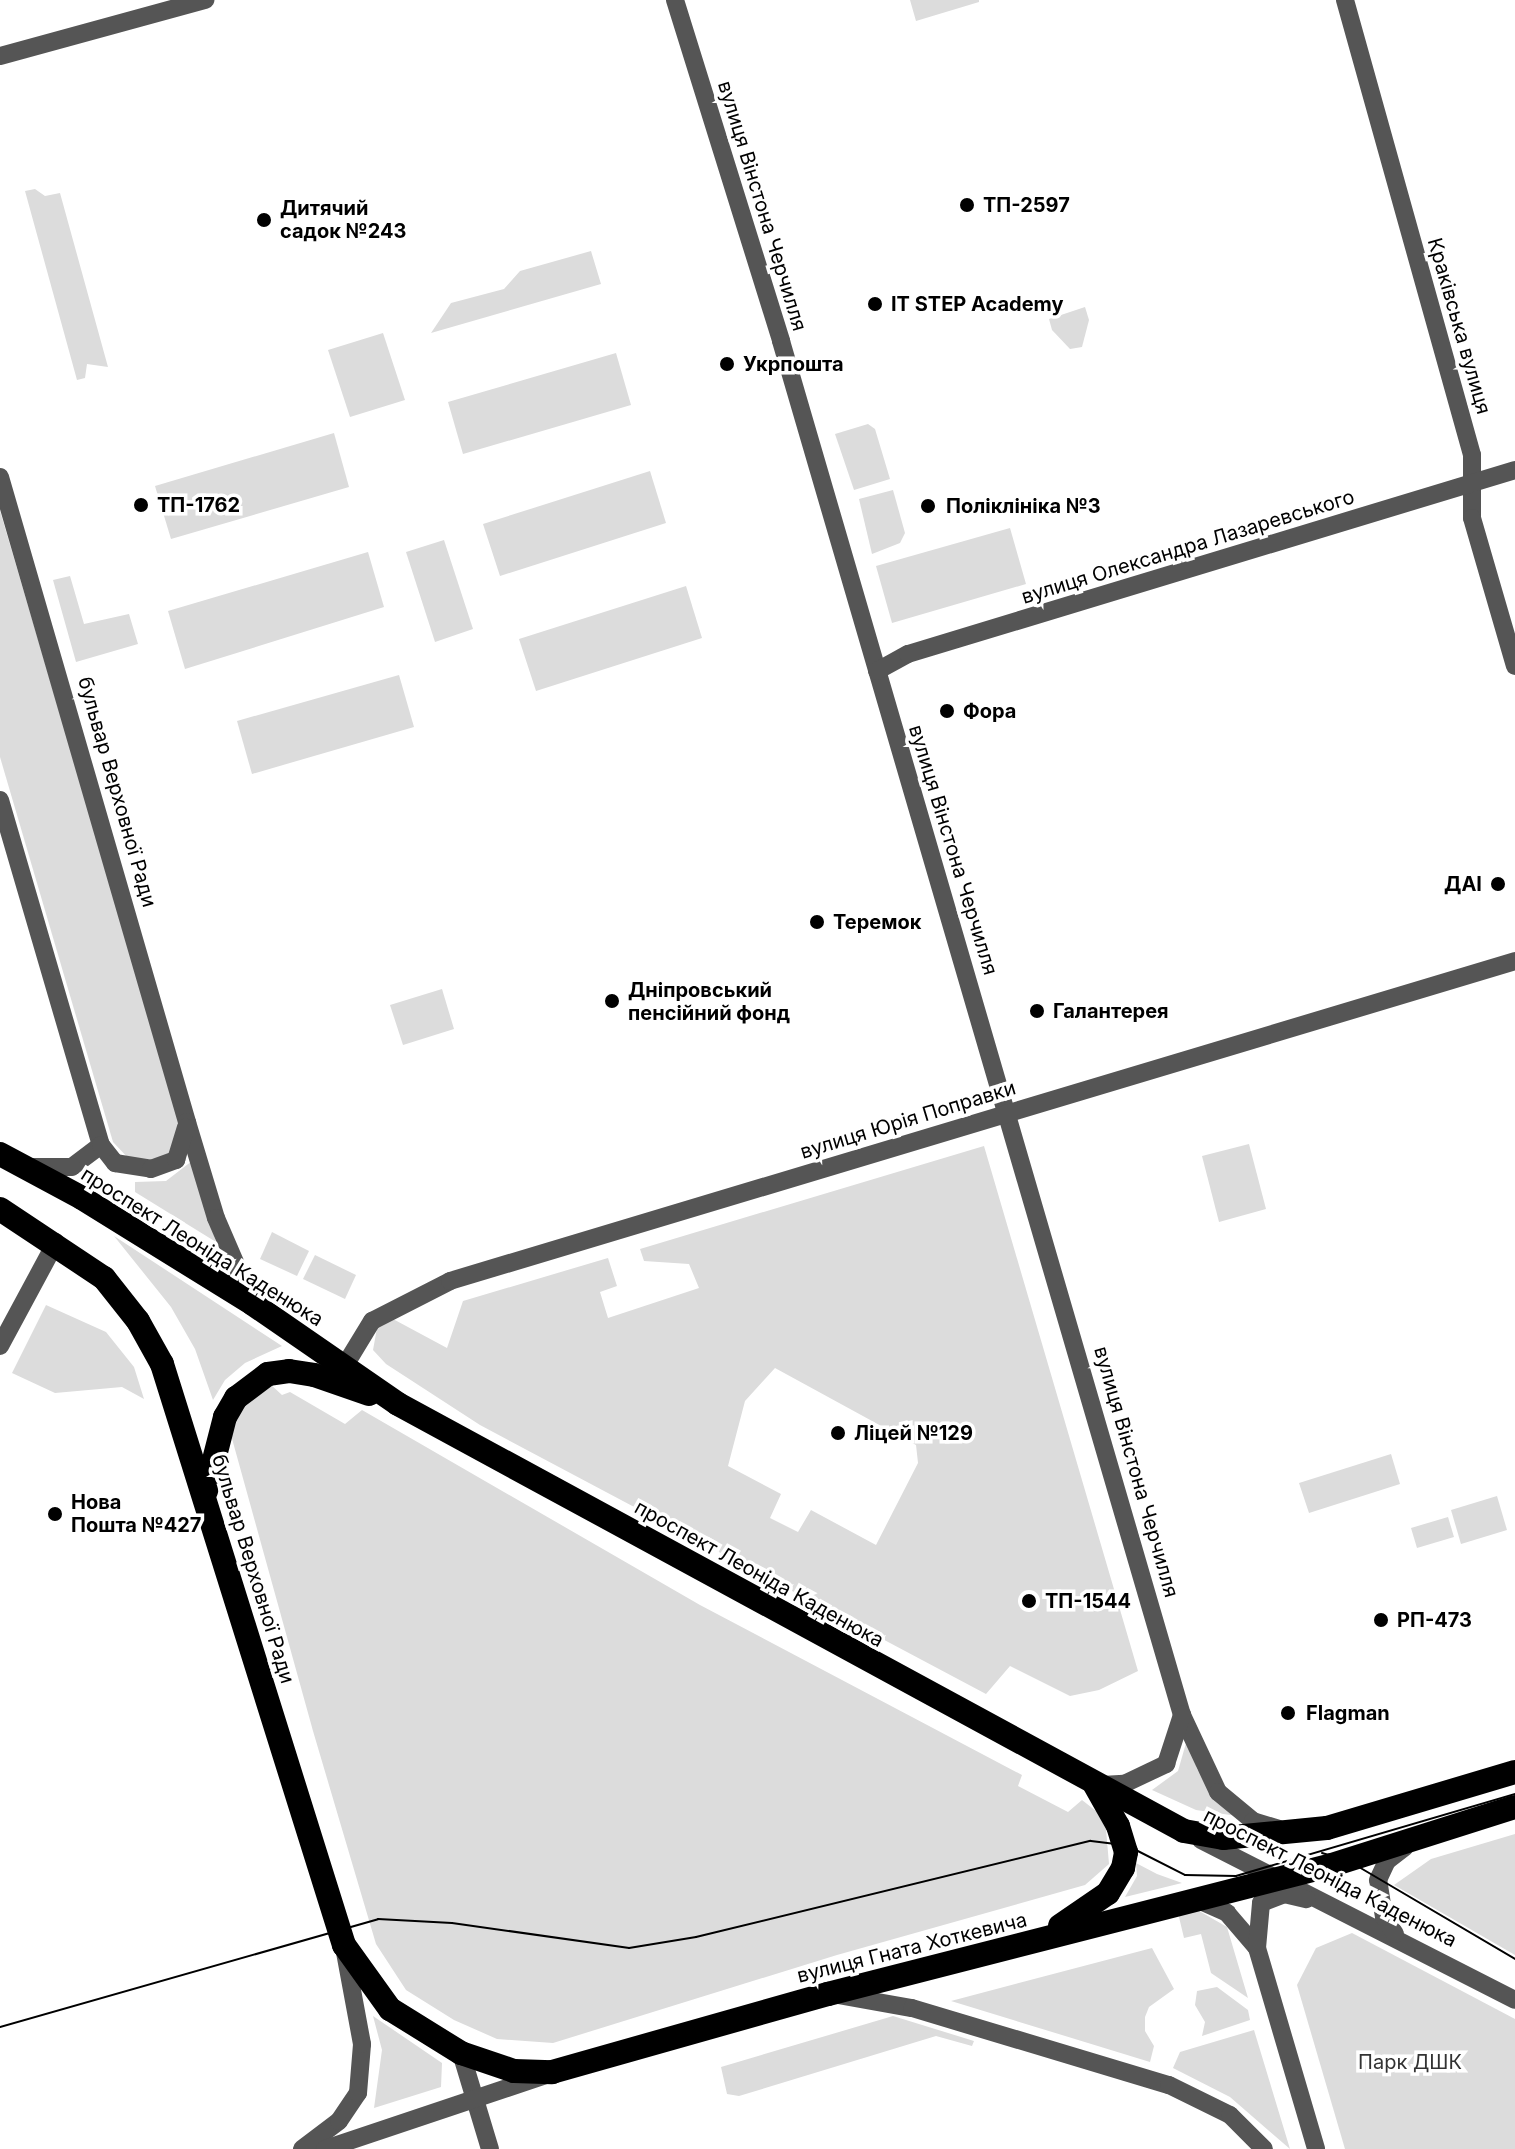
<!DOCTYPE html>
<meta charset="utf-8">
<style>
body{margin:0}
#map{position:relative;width:1515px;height:2149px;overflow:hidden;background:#fff;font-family:Inter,sans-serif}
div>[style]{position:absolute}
.green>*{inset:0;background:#dcdcdc}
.minor>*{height:18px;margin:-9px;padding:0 9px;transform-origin:9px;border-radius:9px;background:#555}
.highway>*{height:24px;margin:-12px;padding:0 12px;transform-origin:12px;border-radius:12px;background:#000}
.tram>*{height:2px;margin:-1px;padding:0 1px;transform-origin:1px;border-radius:1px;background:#000}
.dots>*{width:22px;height:22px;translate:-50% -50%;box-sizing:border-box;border:4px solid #fff;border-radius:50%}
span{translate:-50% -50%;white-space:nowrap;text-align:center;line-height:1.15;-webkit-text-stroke:7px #fff;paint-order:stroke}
.poi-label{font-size:20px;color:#000;font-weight:700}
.left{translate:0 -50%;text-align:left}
.right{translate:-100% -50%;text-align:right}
.street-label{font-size:20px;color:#000}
.park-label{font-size:20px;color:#333}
</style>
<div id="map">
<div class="green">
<div style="clip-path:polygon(910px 0,979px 0,979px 2px,916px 21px)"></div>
<div style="clip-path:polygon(35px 189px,45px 196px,60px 193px,108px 367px,87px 364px,85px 378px,77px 380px,25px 191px)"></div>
<div style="clip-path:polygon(591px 251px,601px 284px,431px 333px,451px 303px,504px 289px,520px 271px)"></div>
<div style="clip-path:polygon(1085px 307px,1089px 320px,1082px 347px,1070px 349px,1052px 330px,1049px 319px)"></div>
<div style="clip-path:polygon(383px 333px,405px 400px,350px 417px,328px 350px)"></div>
<div style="clip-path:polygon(616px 353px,631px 405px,463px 454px,448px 402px)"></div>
<div style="clip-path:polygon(868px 424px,875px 429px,890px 479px,854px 490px,835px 434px)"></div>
<div style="clip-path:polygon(334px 433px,349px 487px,171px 539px,155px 486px)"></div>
<div style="clip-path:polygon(650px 471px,666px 523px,500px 576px,483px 524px)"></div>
<div style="clip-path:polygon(893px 490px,905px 533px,900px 543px,872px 554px,859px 499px)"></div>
<div style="clip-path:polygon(0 511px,180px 1119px,172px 1152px,152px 1163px,129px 1159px,113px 1142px,0 757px)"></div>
<div style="clip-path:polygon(1010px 528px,1026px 584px,892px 623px,876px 566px)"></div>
<div style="clip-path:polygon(444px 540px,473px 629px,435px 642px,406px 552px)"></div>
<div style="clip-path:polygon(368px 552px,384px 607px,185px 669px,168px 611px)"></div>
<div style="clip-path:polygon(70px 576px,84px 624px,129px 614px,138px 644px,76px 662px,53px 580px)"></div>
<div style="clip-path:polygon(686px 586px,702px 638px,536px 691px,519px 639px)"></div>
<div style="clip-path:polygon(399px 675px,414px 727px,252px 774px,237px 721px)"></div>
<div style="clip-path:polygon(442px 989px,454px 1029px,403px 1045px,390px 1005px)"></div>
<div style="clip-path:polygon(1249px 1144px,1266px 1209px,1219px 1222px,1202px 1156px)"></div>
<div style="clip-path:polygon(evenodd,984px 1146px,1138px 1671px,1099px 1690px,1070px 1696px,1010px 1666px,986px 1694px,480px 1425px,386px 1364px,373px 1350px,377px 1328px,393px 1319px,447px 1348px,463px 1301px,608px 1258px,617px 1286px,600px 1292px,608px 1318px,699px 1288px,689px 1264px,644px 1261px,640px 1249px,984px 1146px,775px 1368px,916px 1445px,918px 1463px,876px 1545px,811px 1510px,798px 1532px,770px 1518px,781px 1494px,728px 1466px,745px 1401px,775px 1368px)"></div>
<div style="clip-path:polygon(192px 1161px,216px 1242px,135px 1192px,135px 1182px,166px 1181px)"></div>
<div style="clip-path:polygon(272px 1232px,309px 1251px,297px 1276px,260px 1259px)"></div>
<div style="clip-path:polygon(114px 1236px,282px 1346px,245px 1363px,225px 1380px,213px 1400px,195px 1349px,171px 1307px)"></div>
<div style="clip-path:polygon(315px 1255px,356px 1275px,345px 1299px,303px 1279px)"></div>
<div style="clip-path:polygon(46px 1305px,106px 1332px,134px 1367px,144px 1399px,122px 1387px,55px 1393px,12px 1373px)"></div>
<div style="clip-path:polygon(269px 1383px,282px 1395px,290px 1392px,345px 1424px,362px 1410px,700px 1605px,1022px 1775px,1018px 1786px,1068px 1812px,1082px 1800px,1096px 1811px,1106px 1829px,1109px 1864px,1085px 1885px,837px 1955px,553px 2043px,497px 2039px,454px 2020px,406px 1990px,376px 1944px,313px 1731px,231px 1435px,243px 1405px)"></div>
<div style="clip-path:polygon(1391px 1454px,1400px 1484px,1309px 1513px,1299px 1483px)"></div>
<div style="clip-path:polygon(1497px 1496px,1507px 1530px,1461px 1544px,1451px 1510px)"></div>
<div style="clip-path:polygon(1448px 1517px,1454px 1537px,1417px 1548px,1411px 1528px)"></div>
<div style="clip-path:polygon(1188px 1736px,1197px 1769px,1217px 1797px,1244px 1817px,1196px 1810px,1152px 1790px,1178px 1771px)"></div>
<div style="clip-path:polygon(1515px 1834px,1515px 1955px,1394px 1885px,1431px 1859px)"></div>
<div style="clip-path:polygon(1136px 1863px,1157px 1874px,1182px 1883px,1125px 1897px,1137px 1876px)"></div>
<div style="clip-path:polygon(1194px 1908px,1227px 1927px,1248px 1998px,1211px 1973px,1201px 1934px,1184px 1938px,1178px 1913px)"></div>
<div style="clip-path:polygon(1352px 1933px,1515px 2019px,1515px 2149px,1345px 2149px,1297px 1985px,1316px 1948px)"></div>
<div style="clip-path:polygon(1152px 1948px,1174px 1989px,1149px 2007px,1145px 2017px,1145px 2031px,1154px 2046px,1150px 2062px,951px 2001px)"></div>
<div style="clip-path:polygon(1217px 1987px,1248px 2010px,1250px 2020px,1202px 2036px,1205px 2022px,1195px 2005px,1197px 1991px)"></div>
<div style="clip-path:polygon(373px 2016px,442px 2063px,441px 2087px,374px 2108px,382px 2050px)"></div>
<div style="clip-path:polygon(893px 2016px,974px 2041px,972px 2046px,936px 2036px,739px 2096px,727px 2094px,721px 2067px)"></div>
<div style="clip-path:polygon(1254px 2030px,1290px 2149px,1230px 2097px,1173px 2068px,1180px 2052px)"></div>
</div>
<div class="minor">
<div style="left:675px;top:0;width:357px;rotate:72.7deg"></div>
<div style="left:781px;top:341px;width:1431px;rotate:73.73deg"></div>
<div style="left:1182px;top:1715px;width:85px;rotate:64.9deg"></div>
<div style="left:1218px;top:1792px;width:45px;rotate:39.6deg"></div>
<div style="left:1253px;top:1821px;width:27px;rotate:17deg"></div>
<div style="left:1345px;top:0;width:472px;rotate:74.4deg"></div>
<div style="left:1472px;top:455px;width:63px;rotate:90deg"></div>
<div style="left:1472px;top:518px;width:154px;rotate:73.8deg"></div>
<div style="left:0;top:56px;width:213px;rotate:-15.3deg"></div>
<div style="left:0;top:477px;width:672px;rotate:73.83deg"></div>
<div style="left:187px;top:1122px;width:100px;rotate:73.2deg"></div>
<div style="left:216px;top:1218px;width:94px;rotate:66.7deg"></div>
<div style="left:877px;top:671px;width:35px;rotate:-29deg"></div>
<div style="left:908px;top:654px;width:634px;rotate:-16.86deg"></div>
<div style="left:0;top:800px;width:359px;rotate:73.7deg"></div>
<div style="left:101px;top:1145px;width:36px;rotate:143deg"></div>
<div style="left:72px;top:1167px;width:41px;rotate:180deg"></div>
<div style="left:101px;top:1145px;width:23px;rotate:52deg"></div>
<div style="left:115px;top:1163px;width:36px;rotate:9deg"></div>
<div style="left:151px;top:1169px;width:27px;rotate:-20deg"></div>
<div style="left:176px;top:1160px;width:34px;rotate:-73deg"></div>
<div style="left:0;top:1346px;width:118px;rotate:-61.7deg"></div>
<div style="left:344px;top:1367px;width:54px;rotate:-58.7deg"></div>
<div style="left:372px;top:1321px;width:88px;rotate:-27.1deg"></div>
<div style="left:450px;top:1281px;width:1112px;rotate:-16.72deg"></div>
<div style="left:1102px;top:1785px;width:22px;rotate:-3deg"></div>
<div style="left:1124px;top:1784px;width:47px;rotate:-25.5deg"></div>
<div style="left:1166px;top:1764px;width:52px;rotate:-71.9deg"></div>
<div style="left:1201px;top:1840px;width:352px;rotate:27deg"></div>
<div style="left:1196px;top:1899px;width:34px;rotate:24deg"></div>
<div style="left:1227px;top:1913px;width:46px;rotate:49.4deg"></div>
<div style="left:1257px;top:1948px;width:209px;rotate:73.6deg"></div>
<div style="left:1395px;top:1934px;width:20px;rotate:-123deg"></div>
<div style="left:1384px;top:1917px;width:37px;rotate:-99deg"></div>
<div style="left:1378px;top:1880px;width:21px;rotate:-65deg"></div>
<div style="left:1387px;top:1861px;width:23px;rotate:-38deg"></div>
<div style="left:1257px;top:1948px;width:45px;rotate:-84.9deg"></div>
<div style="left:1261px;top:1903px;width:25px;rotate:-21deg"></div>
<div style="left:1284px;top:1894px;width:23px;rotate:13deg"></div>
<div style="left:838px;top:1995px;width:75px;rotate:10deg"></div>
<div style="left:912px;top:2008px;width:268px;rotate:16.7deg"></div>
<div style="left:1169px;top:2085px;width:68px;rotate:26.2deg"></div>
<div style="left:1230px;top:2115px;width:48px;rotate:45deg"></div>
<div style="left:461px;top:2053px;width:100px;rotate:73.2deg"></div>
<div style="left:302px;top:2149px;width:46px;rotate:-37.1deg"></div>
<div style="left:339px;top:2121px;width:34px;rotate:-56deg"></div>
<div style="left:358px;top:2093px;width:49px;rotate:-85.3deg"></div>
<div style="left:362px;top:2044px;width:94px;rotate:-100.5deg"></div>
<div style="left:325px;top:2149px;width:233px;rotate:-18.5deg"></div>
</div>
<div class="highway">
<div style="left:0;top:1154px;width:93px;rotate:28.2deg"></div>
<div style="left:82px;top:1198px;width:201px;rotate:31.8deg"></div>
<div style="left:253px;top:1304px;width:176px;rotate:34.6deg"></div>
<div style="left:398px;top:1404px;width:894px;rotate:28.51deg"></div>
<div style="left:1184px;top:1831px;width:40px;rotate:10deg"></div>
<div style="left:1223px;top:1838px;width:104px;rotate:-5.5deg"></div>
<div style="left:1327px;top:1828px;width:196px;rotate:-16.6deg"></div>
<div style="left:0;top:1209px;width:125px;rotate:33.6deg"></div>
<div style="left:104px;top:1278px;width:55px;rotate:51.7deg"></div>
<div style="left:138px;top:1321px;width:49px;rotate:60.8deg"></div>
<div style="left:162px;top:1364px;width:609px;rotate:72.61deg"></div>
<div style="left:344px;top:1945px;width:79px;rotate:54.3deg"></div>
<div style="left:390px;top:2009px;width:84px;rotate:31.8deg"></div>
<div style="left:461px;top:2053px;width:56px;rotate:18.8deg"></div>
<div style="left:514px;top:2071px;width:38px;rotate:2deg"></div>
<div style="left:552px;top:2072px;width:287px;rotate:-15.8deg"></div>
<div style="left:828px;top:1994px;width:520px;rotate:-14.36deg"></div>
<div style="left:1332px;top:1865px;width:192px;rotate:-17.6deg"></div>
<div style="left:206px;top:1491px;width:76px;rotate:-75.6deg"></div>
<div style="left:225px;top:1417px;width:22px;rotate:-60deg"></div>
<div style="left:236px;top:1398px;width:40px;rotate:-37deg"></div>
<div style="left:268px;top:1374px;width:21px;rotate:-8deg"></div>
<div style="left:289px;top:1371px;width:25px;rotate:9deg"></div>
<div style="left:314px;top:1375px;width:58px;rotate:19.1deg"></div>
<div style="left:1060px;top:1926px;width:58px;rotate:-34.5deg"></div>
<div style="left:1108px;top:1893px;width:29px;rotate:-59deg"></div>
<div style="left:1123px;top:1868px;width:16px;rotate:-79deg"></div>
<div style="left:1126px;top:1852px;width:27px;rotate:-107deg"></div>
<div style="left:1118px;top:1826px;width:47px;rotate:-119.3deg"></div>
</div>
<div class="tram">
<div style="left:1322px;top:1853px;width:26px;rotate:16deg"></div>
<div style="left:1347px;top:1860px;width:195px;rotate:30.5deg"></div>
<div style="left:0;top:2027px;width:393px;rotate:-15.9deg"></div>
<div style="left:378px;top:1919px;width:74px;rotate:3.1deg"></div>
<div style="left:452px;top:1923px;width:179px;rotate:8deg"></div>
<div style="left:629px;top:1948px;width:68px;rotate:-9.3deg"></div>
<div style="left:696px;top:1937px;width:406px;rotate:-13.7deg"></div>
<div style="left:1091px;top:1841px;width:35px;rotate:7deg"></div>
<div style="left:1126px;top:1845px;width:66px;rotate:27deg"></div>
<div style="left:1185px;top:1875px;width:51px;rotate:1.1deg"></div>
<div style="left:1236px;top:1876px;width:291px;rotate:-16.4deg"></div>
</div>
<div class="dots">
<div style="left:967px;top:205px;background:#000"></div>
<div style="left:264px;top:220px;background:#000"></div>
<div style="left:875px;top:304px;background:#000"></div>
<div style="left:727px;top:364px;background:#000"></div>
<div style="left:141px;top:505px;background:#000"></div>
<div style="left:928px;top:506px;background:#000"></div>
<div style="left:947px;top:711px;background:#000"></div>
<div style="left:1498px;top:884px;background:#000"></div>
<div style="left:817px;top:922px;background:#000"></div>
<div style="left:612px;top:1001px;background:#000"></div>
<div style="left:1037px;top:1011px;background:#000"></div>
<div style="left:838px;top:1433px;background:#000"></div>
<div style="left:55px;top:1514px;background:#000"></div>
<div style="left:1029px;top:1601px;background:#000"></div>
<div style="left:1381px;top:1620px;background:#000"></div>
<div style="left:1288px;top:1713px;background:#000"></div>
</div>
<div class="poi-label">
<span class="left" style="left:983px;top:205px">ТП-2597</span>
<span class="left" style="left:280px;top:220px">Дитячий<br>садок №243</span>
<span class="left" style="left:891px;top:304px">IT STEP Academy</span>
<span class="left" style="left:743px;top:364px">Укрпошта</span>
<span class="left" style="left:157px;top:505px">ТП-1762</span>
<span class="left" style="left:946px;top:506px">Поліклініка №3</span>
<span class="left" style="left:963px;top:711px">Фора</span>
<span class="right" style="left:1482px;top:884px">ДАІ</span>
<span class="left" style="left:833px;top:922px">Теремок</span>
<span class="left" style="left:628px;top:1002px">Дніпровський<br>пенсійний фонд</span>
<span class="left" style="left:1053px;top:1011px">Галантерея</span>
<span class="left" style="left:854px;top:1433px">Ліцей №129</span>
<span class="left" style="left:71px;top:1514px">Нова<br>Пошта №427</span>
<span class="left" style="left:1045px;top:1601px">ТП-1544</span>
<span class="left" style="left:1397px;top:1620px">РП-473</span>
<span class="left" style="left:1306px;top:1713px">Flagman</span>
</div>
<div class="street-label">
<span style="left:762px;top:206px;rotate:73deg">вулиця Вінстона Черчилля</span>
<span style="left:1459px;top:326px;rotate:74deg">Краківська вулиця</span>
<span style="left:1188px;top:547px;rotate:-17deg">вулиця Олександра Лазаревського</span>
<span style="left:117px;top:792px;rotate:74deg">бульвар Верховної Ради</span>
<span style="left:953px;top:850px;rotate:73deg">вулиця Вінстона Черчилля</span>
<span style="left:908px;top:1120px;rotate:-17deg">вулиця Юрія Поправки</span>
<span style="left:202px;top:1247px;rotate:32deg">проспект Леоніда Каденюка</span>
<span style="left:1136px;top:1472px;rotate:74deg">вулиця Вінстона Черчилля</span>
<span style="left:253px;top:1569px;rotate:73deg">бульвар Верховної Ради</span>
<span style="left:759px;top:1574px;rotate:29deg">проспект Леоніда Каденюка</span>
<span style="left:1330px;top:1878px;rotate:27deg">проспект Леоніда Каденюка</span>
<span style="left:912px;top:1948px;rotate:-14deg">вулиця Гната Хоткевича</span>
</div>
<div class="park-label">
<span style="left:1410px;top:2062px">Парк ДШК</span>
</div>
</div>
